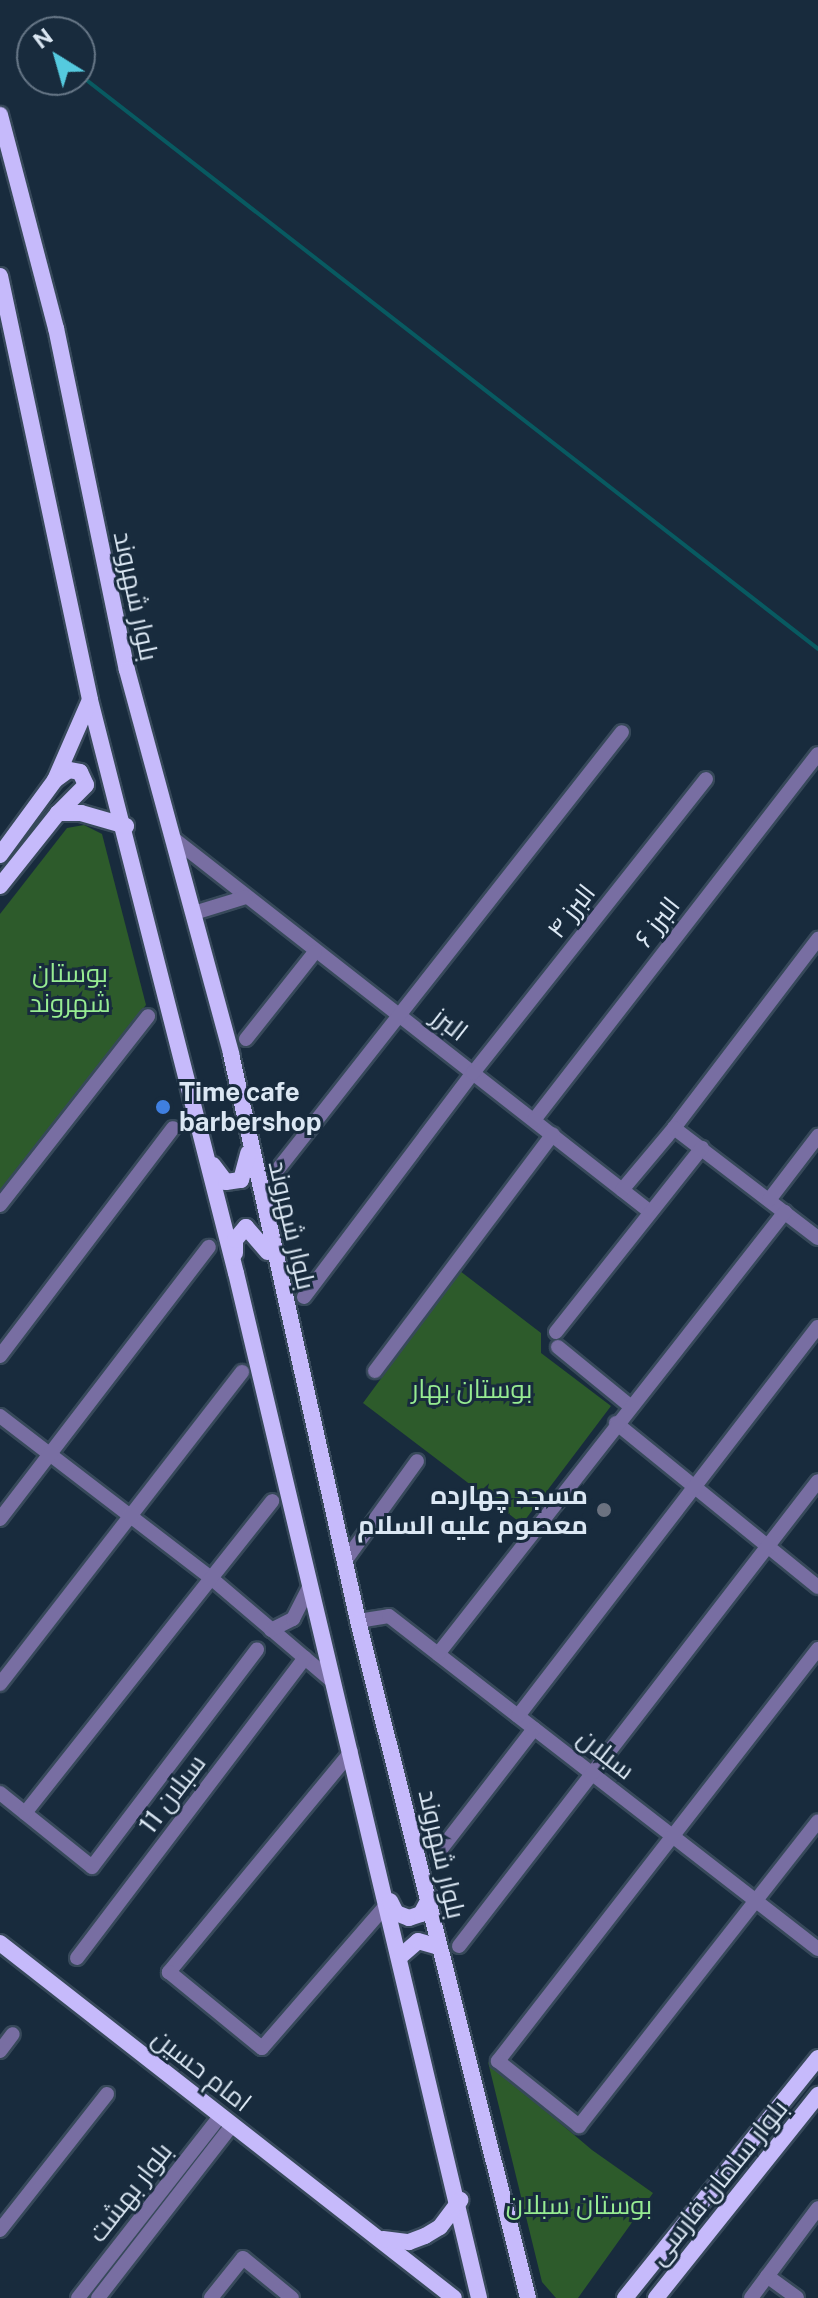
<!DOCTYPE html>
<meta charset="utf-8">
<style>
body{margin:0}
#map{position:relative;width:818px;height:2298px;overflow:hidden;background:#182b3d;font-family:"Public Sans",Cairo,sans-serif}
div>[style]{position:absolute}
.green>*{inset:0;background:#2d5b2b}
.stream>*{height:4px;margin:-2px;padding:0 2px;transform-origin:2px;border-radius:2px;background:#085a61}
.roads{filter:drop-shadow(2px 0 #37495a) drop-shadow(-2px 0 #37495a) drop-shadow(0 2px #37495a) drop-shadow(0 -2px #37495a)}
.minor>*{height:14px;margin:-7px;padding:0 7px;transform-origin:7px;border-radius:7px;background:#786ea2}
.major>*{height:16px;margin:-8px;padding:0 8px;transform-origin:8px;border-radius:8px;background:#c6bafb}
.dots>*{width:22px;height:22px;translate:-50% -50%;box-sizing:border-box;border:4px solid #182b3d;border-radius:50%}
span{translate:-50% -50%;white-space:nowrap;text-align:center;line-height:1.15;-webkit-text-stroke:6px #182b3d;paint-order:stroke}
.street-label{font-size:26px;color:#dbe7f3}
.park-label{font-size:26px;color:#97ec92}
.poi-label{font-size:26px;color:#dbe7f3;font-weight:700}
.left{translate:0 -50%;text-align:left}
.right{translate:-100% -50%;text-align:right}
.north{position:absolute;left:16px;top:16px;width:80px;height:80px;box-sizing:border-box;background:#182b3d;border:2px solid #667686;border-radius:50%;rotate:323deg;font-size:22px;font-weight:700;line-height:32px;text-align:center;color:#dbe7f3}
.north::after{content:'';display:block;margin:auto;width:28px;height:36px;background:#55cadf;clip-path:polygon(50% 0,100% 100%,50% 72%,0 100%)}
</style>
<div id="map">
<div class="green">
<div style="clip-path:polygon(84px 825px,102px 834px,146px 1005px,0 1190px,0 914px,67px 828px)"></div>
<div style="clip-path:polygon(460px 1271px,541px 1333px,541px 1353px,611px 1406px,522px 1524px,363px 1403px)"></div>
<div style="clip-path:polygon(488px 2062px,592px 2150px,653px 2193px,578px 2298px,556px 2298px,542px 2282px)"></div>
</div>
<div class="stream">
<div style="left:80px;top:75px;width:935px;rotate:37.87deg"></div>
</div>
<div class="roads">
<div class="minor">
<div style="left:174px;top:839px;width:603px;rotate:38.07deg"></div>
<div style="left:194px;top:913px;width:54px;rotate:-17.1deg"></div>
<div style="left:246px;top:1039px;width:111px;rotate:-51.6deg"></div>
<div style="left:534px;top:1120px;width:463px;rotate:-52.2deg"></div>
<div style="left:674px;top:1128px;width:238px;rotate:-52.7deg"></div>
<div style="left:275px;top:1173px;width:561px;rotate:-51.8deg"></div>
<div style="left:622px;top:1190px;width:81px;rotate:-50deg"></div>
<div style="left:674px;top:1128px;width:181px;rotate:37.4deg"></div>
<div style="left:769px;top:1200px;width:81px;rotate:-52.6deg"></div>
<div style="left:0;top:1205px;width:240px;rotate:-51.9deg"></div>
<div style="left:304px;top:1297px;width:281px;rotate:-53deg"></div>
<div style="left:473px;top:1073px;width:375px;rotate:-51.6deg"></div>
<div style="left:556px;top:1332px;width:235px;rotate:-51.6deg"></div>
<div style="left:558px;top:1347px;width:93px;rotate:39.3deg"></div>
<div style="left:0;top:1356px;width:286px;rotate:-52.8deg"></div>
<div style="left:375px;top:1371px;width:296px;rotate:-53.1deg"></div>
<div style="left:0;top:1416px;width:266px;rotate:37.5deg"></div>
<div style="left:211px;top:1578px;width:159px;rotate:40.4deg"></div>
<div style="left:616px;top:1423px;width:260px;rotate:39.1deg"></div>
<div style="left:0;top:1519px;width:343px;rotate:-52.5deg"></div>
<div style="left:345px;top:1561px;width:123px;rotate:-54.2deg"></div>
<div style="left:358px;top:1621px;width:31px;rotate:-9deg"></div>
<div style="left:389px;top:1616px;width:543px;rotate:37.82deg"></div>
<div style="left:271px;top:1630px;width:25px;rotate:-27deg"></div>
<div style="left:293px;top:1619px;width:36px;rotate:-63deg"></div>
<div style="left:818px;top:1649px;width:522px;rotate:127.84deg"></div>
<div style="left:498px;top:2061px;width:104px;rotate:38.7deg"></div>
<div style="left:579px;top:2126px;width:387px;rotate:-51.9deg"></div>
<div style="left:438px;top:1654px;width:562px;rotate:-51.87deg"></div>
<div style="left:0;top:1684px;width:395px;rotate:-52.2deg"></div>
<div style="left:518px;top:1716px;width:491px;rotate:-52.4deg"></div>
<div style="left:351px;top:1752px;width:286px;rotate:129.6deg"></div>
<div style="left:169px;top:1972px;width:120px;rotate:39.3deg"></div>
<div style="left:262px;top:2048px;width:194px;rotate:-49deg"></div>
<div style="left:0;top:1793px;width:118px;rotate:38.8deg"></div>
<div style="left:92px;top:1867px;width:273px;rotate:-52.8deg"></div>
<div style="left:25px;top:1813px;width:398px;rotate:-51.6deg"></div>
<div style="left:438px;top:1853px;width:157px;rotate:-52.3deg"></div>
<div style="left:459px;top:1946px;width:587px;rotate:-52.33deg"></div>
<div style="left:77px;top:1958px;width:377px;rotate:-52.8deg"></div>
<div style="left:0;top:2051px;width:21px;rotate:-53deg"></div>
<div style="left:0;top:2230px;width:173px;rotate:-51.8deg"></div>
<div style="left:767px;top:2276px;width:37px;rotate:36deg"></div>
<div style="left:78px;top:2298px;width:231px;rotate:-52deg"></div>
<div style="left:98px;top:2298px;width:219px;rotate:-52.2deg"></div>
<div style="left:211px;top:2298px;width:51px;rotate:-51.3deg"></div>
<div style="left:243px;top:2258px;width:63px;rotate:39.2deg"></div>
<div style="left:751px;top:2298px;width:112px;rotate:-53.3deg"></div>
</div>
<div class="major">
<div style="left:0;top:115px;width:220px;rotate:75.3deg"></div>
<div style="left:56px;top:328px;width:349px;rotate:78.3deg"></div>
<div style="left:127px;top:670px;width:398px;rotate:74.8deg"></div>
<div style="left:231px;top:1054px;width:581px;rotate:77.37deg"></div>
<div style="left:358px;top:1621px;width:698px;rotate:75.9deg"></div>
<div style="left:0;top:276px;width:433px;rotate:78deg"></div>
<div style="left:90px;top:700px;width:591px;rotate:75.71deg"></div>
<div style="left:236px;top:1273px;width:1053px;rotate:76.66deg"></div>
<div style="left:55px;top:780px;width:17px;rotate:-36deg"></div>
<div style="left:69px;top:770px;width:11px;rotate:10deg"></div>
<div style="left:80px;top:772px;width:14px;rotate:65deg"></div>
<div style="left:86px;top:785px;width:40px;rotate:135deg"></div>
<div style="left:0;top:855px;width:93px;rotate:-53.7deg"></div>
<div style="left:55px;top:780px;width:87px;rotate:-66.4deg"></div>
<div style="left:0;top:886px;width:93px;rotate:-51.5deg"></div>
<div style="left:58px;top:813px;width:23px"></div>
<div style="left:81px;top:813px;width:47px;rotate:16.1deg"></div>
<div style="left:213px;top:1165px;width:21px;rotate:53deg"></div>
<div style="left:226px;top:1182px;width:15px;rotate:-8deg"></div>
<div style="left:241px;top:1180px;width:28px;rotate:-75deg"></div>
<div style="left:235px;top:1253px;width:13px;rotate:-90deg"></div>
<div style="left:235px;top:1240px;width:17px;rotate:-50deg"></div>
<div style="left:246px;top:1227px;width:33px;rotate:49deg"></div>
<div style="left:390px;top:1901px;width:13px;rotate:63deg"></div>
<div style="left:396px;top:1913px;width:14px;rotate:21deg"></div>
<div style="left:409px;top:1918px;width:13px;rotate:-18deg"></div>
<div style="left:421px;top:1914px;width:19px;rotate:-62deg"></div>
<div style="left:0;top:1943px;width:576px;rotate:38.02deg"></div>
<div style="left:402px;top:1955px;width:21px;rotate:-41deg"></div>
<div style="left:418px;top:1941px;width:22px;rotate:16deg"></div>
<div style="left:383px;top:2239px;width:26px;rotate:7deg"></div>
<div style="left:409px;top:2242px;width:17px;rotate:-21deg"></div>
<div style="left:425px;top:2236px;width:17px;rotate:-31deg"></div>
<div style="left:440px;top:2227px;width:34px;rotate:-53deg"></div>
<div style="left:625px;top:2298px;width:308px;rotate:-51.2deg"></div>
<div style="left:656px;top:2298px;width:260px;rotate:-51.4deg"></div>
</div>
</div>
<div class="dots">
<div style="left:163px;top:1107px;background:#3f7fe0"></div>
<div style="left:604px;top:1510px;background:#6b7280"></div>
</div>
<div class="street-label">
<span style="left:136px;top:596px;rotate:78deg">بلوار شهروند</span>
<span style="left:571px;top:911px;rotate:-52deg">البرز ۴</span>
<span style="left:657px;top:922px;rotate:-52deg">البرز ۶</span>
<span style="left:450px;top:1024px;rotate:38deg">البرز</span>
<span style="left:292px;top:1225px;rotate:77deg">بلوار شهروند</span>
<span style="left:606px;top:1754px;rotate:38deg">سبلان</span>
<span style="left:172px;top:1794px;rotate:-53deg">سبلان 11</span>
<span style="left:442px;top:1854px;rotate:77deg">بلوار شهروند</span>
<span style="left:202px;top:2070px;rotate:38deg">امام حسین</span>
<span style="left:718px;top:2182px;rotate:-51deg">بلوار سلمان فارسی</span>
<span style="left:130px;top:2192px;rotate:-52deg">بلوار بهشت</span>
</div>
<div class="park-label">
<span style="left:70px;top:988px">بوستان<br>شهروند</span>
<span style="left:472px;top:1389px">بوستان بهار</span>
<span style="left:579px;top:2205px">بوستان سبلان</span>
</div>
<div class="poi-label">
<span class="left" style="left:179px;top:1107px">Time cafe<br>barbershop</span>
<span class="right" style="left:588px;top:1510px">مسجد چهارده<br>معصوم علیه السلام</span>
</div>
<div class="north">N</div>
</div>
